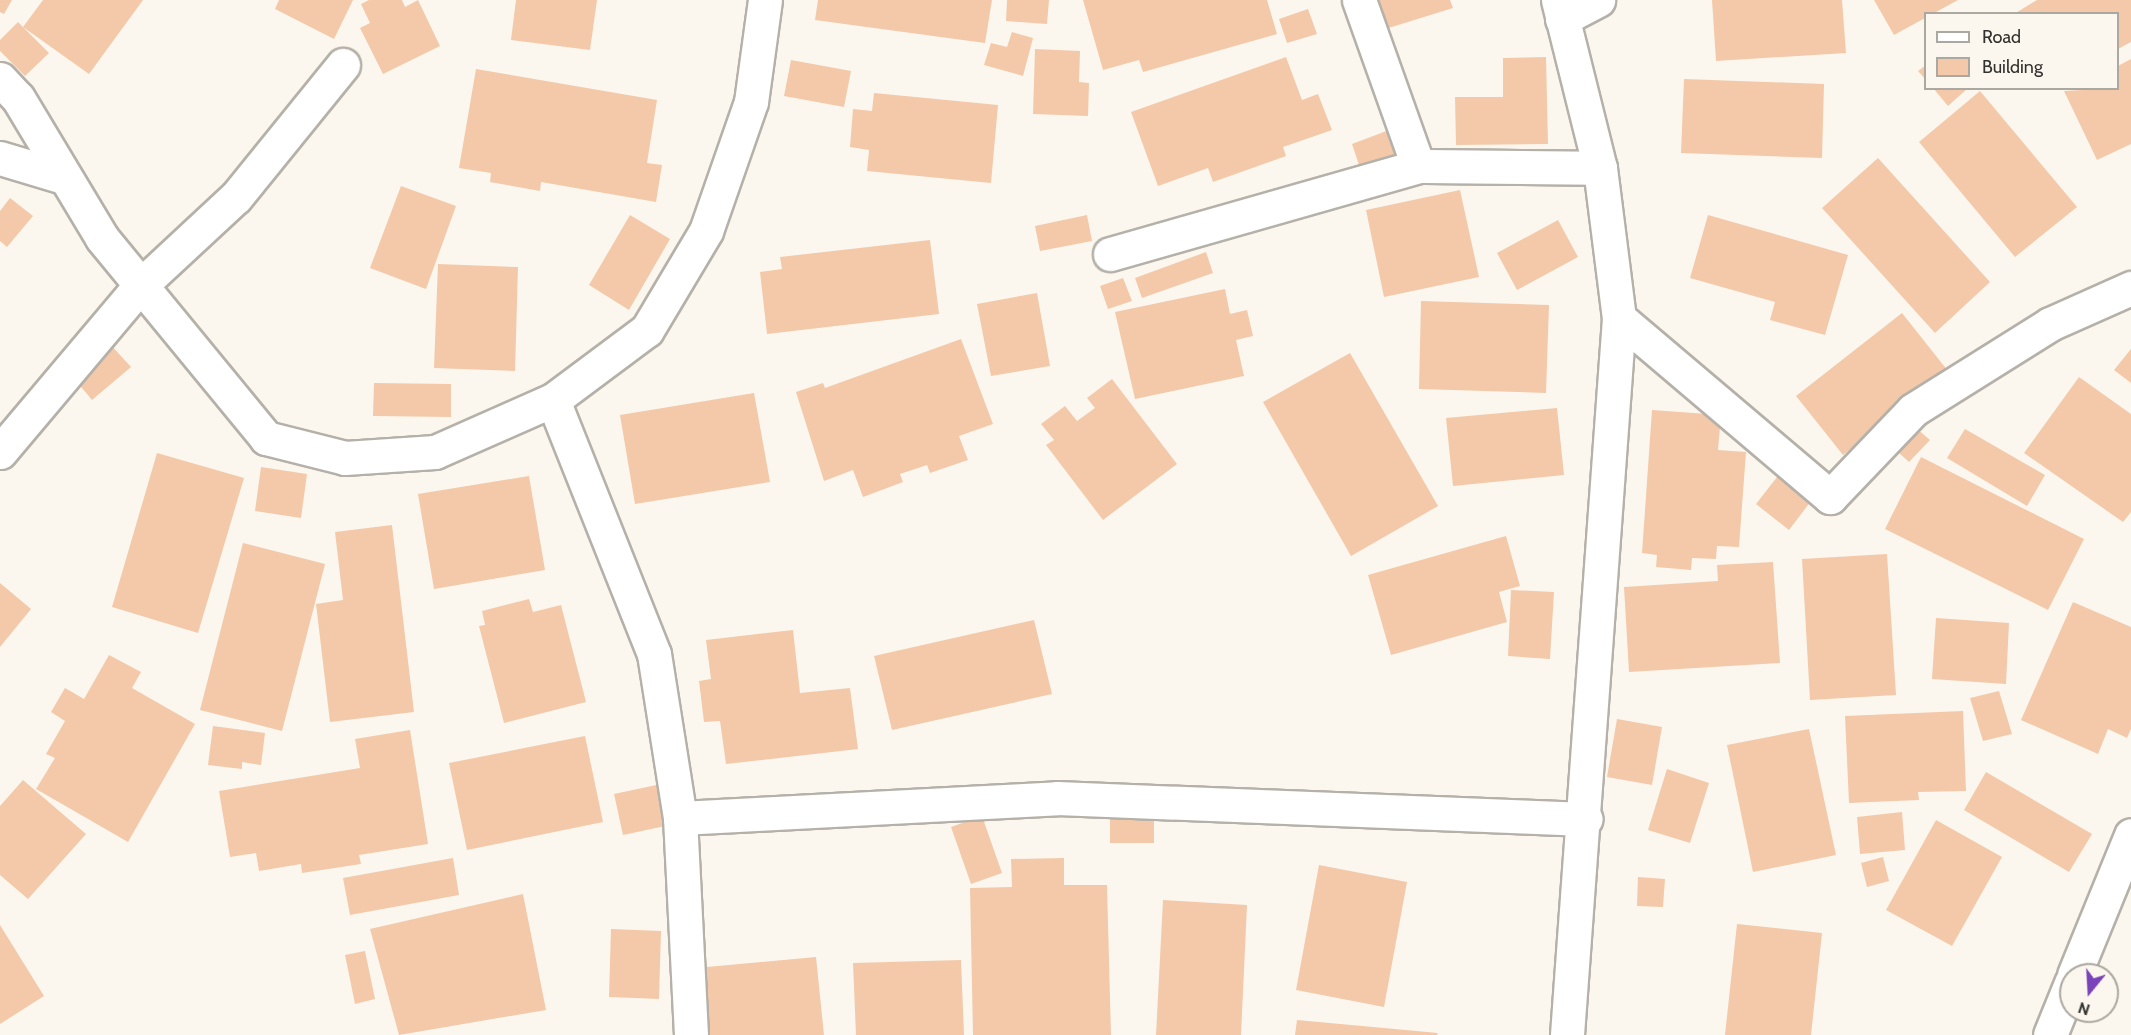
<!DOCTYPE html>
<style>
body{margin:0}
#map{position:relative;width:2131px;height:1035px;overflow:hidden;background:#fbf7ee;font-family:Cabin,sans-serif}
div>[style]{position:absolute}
.building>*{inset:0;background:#f3c9a9}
.roads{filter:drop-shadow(2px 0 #b5b1a9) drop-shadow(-2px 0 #b5b1a9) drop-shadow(0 2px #b5b1a9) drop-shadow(0 -2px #b5b1a9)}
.minor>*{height:33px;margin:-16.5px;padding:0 16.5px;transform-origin:16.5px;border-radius:16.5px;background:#fff}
span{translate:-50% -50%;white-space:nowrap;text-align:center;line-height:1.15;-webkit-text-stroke:6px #fbf7ee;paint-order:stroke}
.legend{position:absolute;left:1924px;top:12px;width:195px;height:78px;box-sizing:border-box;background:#fbf7ee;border:2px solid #aba8a1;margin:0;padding:8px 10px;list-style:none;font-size:18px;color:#32312d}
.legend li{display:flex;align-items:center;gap:12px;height:30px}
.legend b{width:30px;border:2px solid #aba8a1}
.north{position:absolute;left:2059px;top:963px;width:60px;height:60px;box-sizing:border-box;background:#fbf7ee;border:2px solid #aba8a1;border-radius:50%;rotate:198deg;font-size:16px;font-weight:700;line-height:24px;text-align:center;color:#32312d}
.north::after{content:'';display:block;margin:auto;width:21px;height:27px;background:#7b43b9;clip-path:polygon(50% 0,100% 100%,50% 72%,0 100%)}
</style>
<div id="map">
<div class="building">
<div style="clip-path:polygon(0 0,12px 0,4px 14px,0 12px)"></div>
<div style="clip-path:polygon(43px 0,143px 0,89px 74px,23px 27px)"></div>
<div style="clip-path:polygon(279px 0,353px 0,334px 39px,275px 9px)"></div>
<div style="clip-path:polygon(369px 0,402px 0,405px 7px,418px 0,440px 46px,383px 74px,360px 28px,370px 23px,361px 4px)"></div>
<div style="clip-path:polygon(516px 0,597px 0,590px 50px,511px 40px)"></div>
<div style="clip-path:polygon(818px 0,992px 0,985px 43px,815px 20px)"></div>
<div style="clip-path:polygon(1007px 0,1049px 0,1047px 24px,1006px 21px)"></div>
<div style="clip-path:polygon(1083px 0,1267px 0,1277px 34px,1143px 72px,1139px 60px,1103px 70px)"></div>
<div style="clip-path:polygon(1372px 0,1450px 0,1453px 8px,1382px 30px)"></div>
<div style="clip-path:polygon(1712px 0,1842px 0,1846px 53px,1716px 61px)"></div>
<div style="clip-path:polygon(1874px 0,1958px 0,1894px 35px)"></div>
<div style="clip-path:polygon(2037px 0,2131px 0,2131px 42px,2118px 49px,2118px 14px,2014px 14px)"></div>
<div style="clip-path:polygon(1308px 9px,1317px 34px,1287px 43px,1279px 19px)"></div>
<div style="clip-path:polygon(18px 22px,49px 53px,25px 76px,0 51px,0 40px)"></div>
<div style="clip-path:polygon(1012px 32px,1033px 38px,1023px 76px,984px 65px,991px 43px,1007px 47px)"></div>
<div style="clip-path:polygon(1035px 49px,1080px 51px,1079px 82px,1089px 83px,1088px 116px,1033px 114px)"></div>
<div style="clip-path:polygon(1286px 57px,1302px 100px,1318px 94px,1332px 130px,1283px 147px,1286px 156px,1213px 182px,1208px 168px,1158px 186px,1131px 112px)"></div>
<div style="clip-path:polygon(1546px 57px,1548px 144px,1456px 145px,1455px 97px,1503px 97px,1503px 58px)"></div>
<div style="clip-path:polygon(2131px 59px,2131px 144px,2097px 160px,2064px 91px,2118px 88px,2118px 66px)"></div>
<div style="clip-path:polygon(791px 60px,851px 71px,844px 107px,784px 96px)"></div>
<div style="clip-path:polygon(1926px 65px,1926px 80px,1918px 71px)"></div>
<div style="clip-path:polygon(476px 69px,657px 100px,647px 163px,662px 165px,656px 202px,541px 182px,540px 191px,490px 182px,491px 173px,459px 168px)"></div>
<div style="clip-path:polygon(1684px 79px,1824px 84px,1822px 158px,1681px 153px)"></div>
<div style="clip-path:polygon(1933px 88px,1968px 88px,1948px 106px)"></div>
<div style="clip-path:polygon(1980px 91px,2077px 207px,2015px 257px,1919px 142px)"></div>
<div style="clip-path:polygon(874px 93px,998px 105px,991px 183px,867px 171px,869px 150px,850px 147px,853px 109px,872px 111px)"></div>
<div style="clip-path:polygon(1389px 130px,1399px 154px,1360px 168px,1352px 144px)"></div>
<div style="clip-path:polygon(1878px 158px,1990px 282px,1935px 333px,1822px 208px)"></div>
<div style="clip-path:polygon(401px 186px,456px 206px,426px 289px,370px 268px)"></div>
<div style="clip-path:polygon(1460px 190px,1479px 277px,1384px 297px,1366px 210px)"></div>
<div style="clip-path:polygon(10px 198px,33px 216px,7px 247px,0 241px,0 211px)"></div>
<div style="clip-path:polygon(630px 215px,670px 239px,629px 310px,589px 285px)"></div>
<div style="clip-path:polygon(1087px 215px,1092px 241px,1040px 251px,1035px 226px)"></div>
<div style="clip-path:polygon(1708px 215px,1848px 255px,1825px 335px,1770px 320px,1775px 302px,1690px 278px)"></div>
<div style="clip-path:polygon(1558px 220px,1578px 257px,1517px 290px,1497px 253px)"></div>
<div style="clip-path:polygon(930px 240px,939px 314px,767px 334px,760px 272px,782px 269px,780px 257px)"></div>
<div style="clip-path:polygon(1206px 252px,1213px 273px,1142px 298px,1135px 278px)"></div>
<div style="clip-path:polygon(438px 264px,518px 267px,515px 371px,434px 368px)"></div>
<div style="clip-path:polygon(1123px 278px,1132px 301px,1108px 309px,1100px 286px)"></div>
<div style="clip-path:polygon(1225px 289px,1230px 314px,1247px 310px,1253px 336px,1236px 340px,1244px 376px,1135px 399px,1115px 312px)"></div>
<div style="clip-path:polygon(1037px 293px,1050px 366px,991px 376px,977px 304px)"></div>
<div style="clip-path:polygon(1421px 301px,1549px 305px,1546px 393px,1419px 389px)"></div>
<div style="clip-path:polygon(1902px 313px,1948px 371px,1843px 455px,1796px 396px)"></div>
<div style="clip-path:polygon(961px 339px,993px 424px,959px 436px,968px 460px,930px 473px,927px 465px,900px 474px,903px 482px,863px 497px,853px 470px,824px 481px,796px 392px,823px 383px,825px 388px)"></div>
<div style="clip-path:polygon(110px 344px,131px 367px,92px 400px,72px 376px)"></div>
<div style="clip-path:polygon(2131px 349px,2131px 383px,2114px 370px)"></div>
<div style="clip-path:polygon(1350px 353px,1438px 506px,1351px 556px,1263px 402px)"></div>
<div style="clip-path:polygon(2079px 377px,2131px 414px,2131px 512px,2123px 522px,2024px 453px)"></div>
<div style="clip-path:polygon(1112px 379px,1177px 464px,1103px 520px,1046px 445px,1054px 440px,1041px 424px,1065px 406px,1077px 421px,1095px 408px,1087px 398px)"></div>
<div style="clip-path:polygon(374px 383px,451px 384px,451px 417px,373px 416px)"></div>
<div style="clip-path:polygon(754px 393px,770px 482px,635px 504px,620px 415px)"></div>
<div style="clip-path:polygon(1557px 408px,1564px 475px,1453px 486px,1446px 418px)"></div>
<div style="clip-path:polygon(1652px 410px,1721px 415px,1718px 450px,1746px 452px,1739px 547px,1717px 546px,1716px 559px,1692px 558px,1691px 570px,1656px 567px,1657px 555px,1642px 553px)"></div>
<div style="clip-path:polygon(1908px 421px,1930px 440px,1909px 462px,1888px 443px)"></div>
<div style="clip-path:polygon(1965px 429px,2045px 475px,2027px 506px,1947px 458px)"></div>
<div style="clip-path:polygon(157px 453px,244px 478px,198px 633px,112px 607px)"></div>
<div style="clip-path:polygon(1921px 457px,2084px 539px,2048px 610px,1885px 529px)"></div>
<div style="clip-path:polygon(261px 467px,307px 474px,301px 518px,255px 511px)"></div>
<div style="clip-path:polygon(1781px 472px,1814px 497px,1789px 530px,1756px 504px)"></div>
<div style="clip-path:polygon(529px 476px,545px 570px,434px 589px,418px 494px)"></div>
<div style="clip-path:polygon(392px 525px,414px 712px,330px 722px,316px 604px,343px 600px,335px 532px)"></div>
<div style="clip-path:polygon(1506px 536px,1520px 586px,1499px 592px,1507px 622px,1391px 655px,1368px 575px)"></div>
<div style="clip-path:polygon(243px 543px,325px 564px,282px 731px,200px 710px)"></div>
<div style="clip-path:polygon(1887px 554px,1896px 695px,1810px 700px,1802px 559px)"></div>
<div style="clip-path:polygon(1773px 562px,1780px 663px,1629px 672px,1624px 587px,1718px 581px,1717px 565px)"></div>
<div style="clip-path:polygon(0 583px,31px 609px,0 647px)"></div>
<div style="clip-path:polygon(1511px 590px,1554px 592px,1550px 659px,1508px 656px)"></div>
<div style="clip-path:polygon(529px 599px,533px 612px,561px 605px,586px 702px,504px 723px,479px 626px,485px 625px,482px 611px)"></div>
<div style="clip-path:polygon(2073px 602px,2131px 627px,2131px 729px,2127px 738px,2108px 729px,2098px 754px,2021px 720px)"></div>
<div style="clip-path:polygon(1936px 618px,2009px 623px,2006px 684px,1932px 679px)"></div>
<div style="clip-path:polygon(1034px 620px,1052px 694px,892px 730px,874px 656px)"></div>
<div style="clip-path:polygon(793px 630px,800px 693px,850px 688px,858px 749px,726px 764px,720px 721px,704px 722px,699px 681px,711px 679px,706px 640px)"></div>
<div style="clip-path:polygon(109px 655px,141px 672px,132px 688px,195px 724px,128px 842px,36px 789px,55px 758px,46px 754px,65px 721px,51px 712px,65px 688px,84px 699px)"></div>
<div style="clip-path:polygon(1999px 691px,2012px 734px,1983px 741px,1970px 698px)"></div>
<div style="clip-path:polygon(1963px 711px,1966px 791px,1918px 792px,1919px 800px,1849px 803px,1845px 716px)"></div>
<div style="clip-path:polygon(1617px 719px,1662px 727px,1652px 785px,1607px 777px)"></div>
<div style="clip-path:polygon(213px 726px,265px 733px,261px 765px,242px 762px,242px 769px,208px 765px)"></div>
<div style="clip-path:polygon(1809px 729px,1836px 855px,1753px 872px,1727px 745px)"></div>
<div style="clip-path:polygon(410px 730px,428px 844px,359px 855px,361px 864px,302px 873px,301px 864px,259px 871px,256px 853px,230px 857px,219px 791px,360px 768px,355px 739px)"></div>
<div style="clip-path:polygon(585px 736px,603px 822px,467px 850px,449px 763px)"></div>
<div style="clip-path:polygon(1667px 769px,1709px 783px,1690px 843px,1648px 830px)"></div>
<div style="clip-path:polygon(1986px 772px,2092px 834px,2069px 872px,1964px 810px)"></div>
<div style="clip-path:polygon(23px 780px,86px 834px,28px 899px,0 875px,0 806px)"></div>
<div style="clip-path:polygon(661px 784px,670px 825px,623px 835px,614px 794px)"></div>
<div style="clip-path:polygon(1110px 810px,1154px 810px,1154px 843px,1110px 843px)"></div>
<div style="clip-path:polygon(1902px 812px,1905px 850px,1860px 854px,1857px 817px)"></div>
<div style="clip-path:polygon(982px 816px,1002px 873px,971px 884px,951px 827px)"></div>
<div style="clip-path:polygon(1936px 820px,2002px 857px,1952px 946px,1886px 910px)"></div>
<div style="clip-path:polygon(1883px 857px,1889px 881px,1867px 887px,1861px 863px)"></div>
<div style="clip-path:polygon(453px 858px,459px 895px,350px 915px,343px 878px)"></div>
<div style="clip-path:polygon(1064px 858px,1064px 885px,1107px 885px,1111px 1035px,973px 1035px,970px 888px,1012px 887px,1011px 859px)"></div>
<div style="clip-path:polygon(1319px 865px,1407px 882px,1384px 1007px,1296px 990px)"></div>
<div style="clip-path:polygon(1638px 877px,1665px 879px,1663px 907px,1637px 906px)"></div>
<div style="clip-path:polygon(523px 894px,546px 1010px,399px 1035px,370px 929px)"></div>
<div style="clip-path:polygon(1163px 900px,1247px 905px,1241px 1035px,1156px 1035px)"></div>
<div style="clip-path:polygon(1737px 924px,1822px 933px,1811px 1035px,1725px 1035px)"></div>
<div style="clip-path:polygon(0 925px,44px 996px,0 1024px)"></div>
<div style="clip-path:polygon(611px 929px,661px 931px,659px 999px,609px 997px)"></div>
<div style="clip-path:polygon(365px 951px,375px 999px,355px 1004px,345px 955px)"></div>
<div style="clip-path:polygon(816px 957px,824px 1035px,702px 1035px,696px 968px)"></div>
<div style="clip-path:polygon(961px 960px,964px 1035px,856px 1035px,853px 963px)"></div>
<div style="clip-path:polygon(1297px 1020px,1438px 1033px,1437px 1035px,1295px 1035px)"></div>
</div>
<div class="roads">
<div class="minor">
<div style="left:1359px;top:0;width:176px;rotate:70.4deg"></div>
<div style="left:1558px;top:0;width:173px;rotate:76deg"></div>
<div style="left:1600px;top:168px;width:151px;rotate:82.8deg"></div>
<div style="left:1619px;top:318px;width:719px;rotate:94.15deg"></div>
<div style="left:1562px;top:19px;width:41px;rotate:-27.8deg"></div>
<div style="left:0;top:79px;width:26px;rotate:47deg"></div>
<div style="left:18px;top:98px;width:163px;rotate:59deg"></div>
<div style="left:102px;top:238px;width:259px;rotate:50.6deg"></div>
<div style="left:266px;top:438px;width:81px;rotate:14.2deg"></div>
<div style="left:345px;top:458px;width:90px;rotate:-3.8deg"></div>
<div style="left:435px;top:452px;width:129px;rotate:-23.8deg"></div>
<div style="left:0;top:158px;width:66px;rotate:16.8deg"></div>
<div style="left:1110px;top:254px;width:320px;rotate:-15.9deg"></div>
<div style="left:1418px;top:166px;width:182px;rotate:0.6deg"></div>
<div style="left:1619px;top:318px;width:277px;rotate:40.3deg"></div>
<div style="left:1830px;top:497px;width:120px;rotate:-46.3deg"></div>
<div style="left:1913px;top:410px;width:162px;rotate:-32.1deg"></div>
<div style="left:2050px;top:324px;width:89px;rotate:-24deg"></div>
<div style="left:0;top:452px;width:216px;rotate:-49.9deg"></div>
<div style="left:139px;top:287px;width:132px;rotate:-42.9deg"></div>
<div style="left:236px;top:197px;width:170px;rotate:-51deg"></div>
<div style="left:680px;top:818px;width:378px;rotate:-3deg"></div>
<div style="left:1057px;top:798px;width:529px;rotate:2.27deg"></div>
<div style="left:2074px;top:975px;width:151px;rotate:-67.8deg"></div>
<div style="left:691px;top:1035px;width:217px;rotate:-92.9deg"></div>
<div style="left:680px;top:818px;width:166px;rotate:-99deg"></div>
<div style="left:654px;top:654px;width:273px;rotate:-111.7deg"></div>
<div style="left:553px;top:400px;width:117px;rotate:-36.7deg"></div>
<div style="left:647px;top:330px;width:115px;rotate:-59.2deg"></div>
<div style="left:706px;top:231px;width:137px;rotate:-70.8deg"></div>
<div style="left:751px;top:102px;width:103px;rotate:-82.2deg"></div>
<div style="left:2050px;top:1035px;width:56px;rotate:-68deg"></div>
</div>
</div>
<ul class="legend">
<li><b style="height:8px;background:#fff"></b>Road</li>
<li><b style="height:16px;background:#f3c9a9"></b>Building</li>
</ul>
<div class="north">N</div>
</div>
